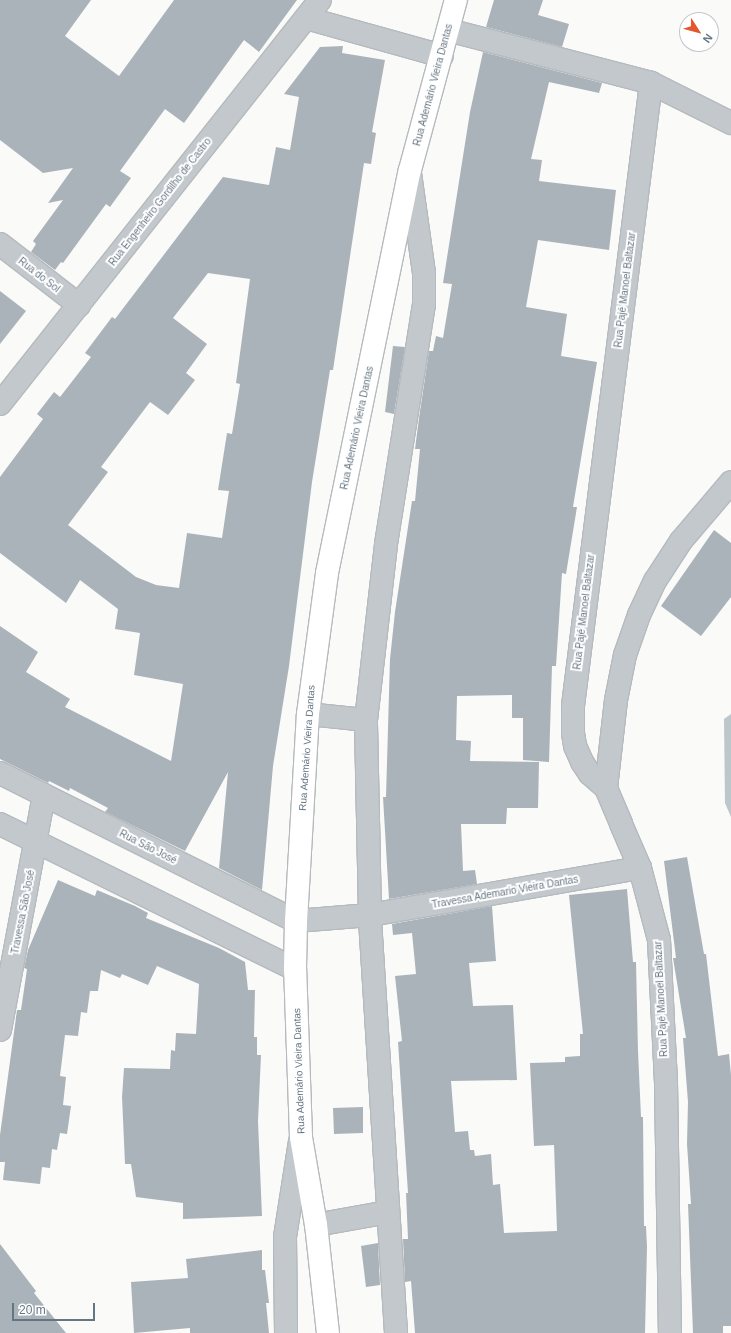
<!DOCTYPE html>
<meta charset="utf-8">
<style>
body{margin:0}
#map{position:relative;width:731px;height:1333px;overflow:hidden;background:#fafaf8;font-family:Helvetica,sans-serif}
div>[style]{position:absolute}
.water>*{inset:0;background:#bbc7cb}
.building>*{inset:0;background:#aab3b9}
.roads{filter:drop-shadow(1px 0 #b5babe) drop-shadow(-1px 0 #b5babe) drop-shadow(0 1px #b5babe) drop-shadow(0 -1px #b5babe)}
.minor>*{height:22px;margin:-11px;padding:0 11px;transform-origin:11px;border-radius:11px;background:#c3c8cc}
.major>*{height:22px;margin:-11px;padding:0 11px;transform-origin:11px;border-radius:11px;background:#fff}
span{translate:-50% -50%;white-space:nowrap;text-align:center;line-height:1.15;-webkit-text-stroke:4px #fff;paint-order:stroke}
.street-label{font-size:10px;color:#657683}
.north{position:absolute;left:679px;top:12px;width:40px;height:40px;box-sizing:border-box;background:#fff;border:1px solid #c1c8cd;border-radius:50%;rotate:126deg;font-size:11px;font-weight:700;line-height:16px;text-align:center;color:#657683}
.north::after{content:'';display:block;margin:auto;width:14px;height:18px;background:#e4572e;clip-path:polygon(50% 0,100% 100%,50% 72%,0 100%)}
.scale{position:absolute;left:12px;top:1303px;width:83px;height:18px;box-sizing:border-box;border:2px solid #657683;border-top:0;padding-left:5px;font-size:12px;line-height:14px;white-space:nowrap;color:#657683;-webkit-text-stroke:3px #fff;paint-order:stroke}
</style>
<div id="map">
<div class="water">
<div style="clip-path:polygon(731px 714px,731px 817px,725px 803px,724px 719px)"></div>
</div>
<div class="building">
<div style="clip-path:polygon(0 0,91px 0,65px 36px,119px 76px,174px 0,297px 0,259px 52px,244px 40px,184px 123px,165px 109px,120px 171px,131px 178px,110px 207px,106px 204px,63px 263px,61px 262px,55px 270px,31px 252px,36px 244px,33px 241px,63px 200px,48px 203px,73px 168px,43px 173px,0 140px)"></div>
<div style="clip-path:polygon(494px 0,543px 0,538px 15px,569px 24px,562px 47px,486px 27px)"></div>
<div style="clip-path:polygon(evenodd,343px 46px,342px 53px,385px 60px,372px 132px,376px 133px,371px 164px,364px 163px,333px 370px,330px 370px,312px 482px,289px 666px,273px 766px,262px 890px,219px 868px,228px 772px,185px 851px,105px 812px,108px 808px,70px 788px,69px 791px,49px 781px,48px 783px,0 759px,0 626px,38px 652px,26px 672px,70px 699px,65px 707px,171px 761px,183px 684px,134px 675px,140px 633px,115px 629px,118px 609px,80px 580px,66px 603px,0 553px,0 477px,43px 419px,37px 414px,54px 392px,60px 397px,91px 357px,85px 353px,112px 317px,115px 319px,223px 177px,269px 185px,276px 147px,290px 150px,299px 97px,284px 94px,320px 47px,343px 46px,208px 273px,250px 279px,236px 383px,240px 384px,232px 434px,227px 433px,218px 490px,229px 491px,222px 538px,187px 533px,179px 588px,156px 585px,136px 577px,68px 525px,108px 472px,101px 467px,150px 402px,168px 415px,195px 380px,186px 373px,207px 344px,173px 318px,208px 273px)"></div>
<div style="clip-path:polygon(483px 52px,602px 83px,599px 93px,549px 82px,531px 159px,542px 160px,539px 181px,616px 190px,609px 250px,538px 240px,526px 307px,567px 314px,561px 356px,597px 362px,573px 507px,577px 507px,566px 574px,562px 573px,556px 666px,552px 666px,549px 762px,523px 760px,523px 718px,512px 718px,512px 695px,457px 696px,456px 740px,471px 741px,470px 761px,539px 762px,538px 808px,507px 808px,506px 824px,461px 824px,463px 871px,475px 870px,477px 884px,389px 899px,383px 797px,386px 797px,390px 659px,395px 612px,412px 501px,415px 501px,420px 449px,415px 449px,419px 418px,429px 351px,433px 351px,436px 336px,443px 338px,452px 284px,443px 283px,470px 112px)"></div>
<div style="clip-path:polygon(0 291px,26px 311px,0 344px)"></div>
<div style="clip-path:polygon(393px 346px,405px 347px,394px 414px,385px 412px)"></div>
<div style="clip-path:polygon(714px 530px,731px 543px,731px 597px,701px 636px,661px 606px)"></div>
<div style="clip-path:polygon(687px 857px,704px 954px,706px 954px,718px 1056px,729px 1054px,731px 1075px,731px 1326px,723px 1326px,723px 1333px,693px 1333px,688px 1204px,691px 1204px,687px 1144px,688px 1102px,683px 1038px,686px 1038px,673px 958px,676px 958px,664px 861px)"></div>
<div style="clip-path:polygon(58px 880px,95px 896px,97px 890px,135px 906px,148px 913px,146px 918px,219px 948px,245px 962px,248px 990px,255px 990px,254px 1037px,257px 1037px,257px 1055px,261px 1055px,258px 1121px,262px 1216px,183px 1219px,183px 1203px,136px 1197px,131px 1164px,125px 1164px,122px 1097px,124px 1068px,170px 1069px,171px 1050px,175px 1051px,176px 1033px,196px 1034px,199px 984px,157px 966px,148px 985px,122px 974px,120px 978px,101px 970px,98px 991px,90px 991px,87px 1013px,81px 1012px,78px 1036px,65px 1035px,60px 1076px,66px 1077px,63px 1105px,71px 1106px,67px 1134px,60px 1133px,57px 1150px,52px 1149px,50px 1168px,42px 1167px,40px 1184px,3px 1180px,5px 1162px,0 1162px,0 1135px,17px 1010px,21px 1010px,27px 969px,24px 968px,28px 950px)"></div>
<div style="clip-path:polygon(627px 889px,633px 962px,636px 962px,638px 1051px,641px 1117px,643px 1117px,644px 1226px,646px 1226px,647px 1247px,645px 1333px,415px 1333px,411px 1281px,405px 1282px,403px 1239px,408px 1239px,406px 1193px,408px 1193px,398px 1042px,402px 1041px,395px 976px,416px 974px,412px 933px,393px 935px,392px 924px,492px 906px,496px 961px,469px 963px,473px 1006px,513px 1005px,517px 1080px,451px 1081px,455px 1132px,468px 1131px,470px 1150px,474px 1150px,475px 1156px,491px 1154px,493px 1185px,500px 1184px,504px 1233px,557px 1231px,554px 1145px,534px 1146px,530px 1063px,565px 1062px,565px 1057px,580px 1056px,580px 1034px,583px 1034px,569px 895px)"></div>
<div style="clip-path:polygon(363px 1107px,363px 1133px,334px 1134px,333px 1108px)"></div>
<div style="clip-path:polygon(378px 1243px,380px 1285px,366px 1287px,361px 1246px)"></div>
<div style="clip-path:polygon(0 1244px,36px 1291px,34px 1293px,66px 1333px,0 1333px)"></div>
<div style="clip-path:polygon(262px 1250px,262px 1270px,265px 1270px,269px 1303px,266px 1303px,269px 1333px,190px 1333px,190px 1328px,134px 1333px,131px 1282px,188px 1278px,186px 1259px)"></div>
</div>
<div class="roads">
<div class="minor">
<div style="left:306px;top:18px;width:141px;rotate:15.6deg"></div>
<div style="left:448px;top:30px;width:210px;rotate:14.6deg"></div>
<div style="left:651px;top:83px;width:628px;rotate:97.14deg"></div>
<div style="left:573px;top:706px;width:27px;rotate:90deg"></div>
<div style="left:573px;top:733px;width:13px;rotate:81deg"></div>
<div style="left:575px;top:746px;width:17px;rotate:66deg"></div>
<div style="left:582px;top:762px;width:14px;rotate:56deg"></div>
<div style="left:590px;top:774px;width:21px;rotate:41deg"></div>
<div style="left:606px;top:788px;width:39px;rotate:67deg"></div>
<div style="left:621px;top:824px;width:48px;rotate:66.6deg"></div>
<div style="left:640px;top:868px;width:74px;rotate:75.2deg"></div>
<div style="left:659px;top:940px;width:143px;rotate:87.2deg"></div>
<div style="left:666px;top:1083px;width:250px;rotate:89.1deg"></div>
<div style="left:651px;top:83px;width:89px;rotate:26.6deg"></div>
<div style="left:0;top:244px;width:100px;rotate:37.7deg"></div>
<div style="left:0;top:404px;width:515px;rotate:-51.62deg"></div>
<div style="left:308px;top:714px;width:58px;rotate:5.9deg"></div>
<div style="left:0;top:773px;width:331px;rotate:26.6deg"></div>
<div style="left:296px;top:921px;width:74px;rotate:-4.6deg"></div>
<div style="left:370px;top:915px;width:274px;rotate:-9.9deg"></div>
<div style="left:606px;top:788px;width:89px;rotate:-83.5deg"></div>
<div style="left:616px;top:700px;width:46px;rotate:-78.7deg"></div>
<div style="left:625px;top:655px;width:42px;rotate:-70.7deg"></div>
<div style="left:639px;top:615px;width:38px;rotate:-65deg"></div>
<div style="left:655px;top:581px;width:48px;rotate:-57deg"></div>
<div style="left:681px;top:541px;width:77px;rotate:-49.7deg"></div>
<div style="left:0;top:824px;width:329px;rotate:26.2deg"></div>
<div style="left:0;top:1030px;width:239px;rotate:-79.4deg"></div>
<div style="left:316px;top:1225px;width:73px;rotate:-10.2deg"></div>
<div style="left:286px;top:1333px;width:96px;rotate:-90.6deg"></div>
<div style="left:285px;top:1237px;width:97px;rotate:-81.1deg"></div>
<div style="left:396px;top:1333px;width:419px;rotate:-93.6deg"></div>
<div style="left:370px;top:915px;width:195px;rotate:-91.2deg"></div>
<div style="left:366px;top:720px;width:177px;rotate:-83.5deg"></div>
<div style="left:386px;top:544px;width:242px;rotate:-81deg"></div>
<div style="left:424px;top:305px;width:32px;rotate:-90deg"></div>
<div style="left:424px;top:273px;width:101px;rotate:-98deg"></div>
</div>
<div class="major">
<div style="left:328px;top:1333px;width:109px;rotate:-96.3deg"></div>
<div style="left:316px;top:1225px;width:89px;rotate:-99.7deg"></div>
<div style="left:301px;top:1137px;width:168px;rotate:-92deg"></div>
<div style="left:295px;top:969px;width:48px;rotate:-88.8deg"></div>
<div style="left:296px;top:921px;width:207px;rotate:-86.7deg"></div>
<div style="left:308px;top:714px;width:142px;rotate:-82.3deg"></div>
<div style="left:327px;top:573px;width:411px;rotate:-78.4deg"></div>
<div style="left:410px;top:170px;width:176px;rotate:-74.9deg"></div>
</div>
</div>
<div class="street-label">
<span style="left:433px;top:85px;rotate:-75deg">Rua Ademário Vieira Dantas</span>
<span style="left:160px;top:202px;rotate:-52deg">Rua Engenheiro Gordilho de Castro</span>
<span style="left:39px;top:275px;rotate:38deg">Rua do Sol</span>
<span style="left:625px;top:290px;rotate:-83deg">Rua Pajé Manoel Baltazar</span>
<span style="left:357px;top:428px;rotate:-78deg">Rua Ademário Vieira Dantas</span>
<span style="left:584px;top:612px;rotate:-83deg">Rua Pajé Manoel Baltazar</span>
<span style="left:307px;top:748px;rotate:-86deg">Rua Ademário Vieira Dantas</span>
<span style="left:148px;top:847px;rotate:27deg">Rua São José</span>
<span style="left:505px;top:892px;rotate:-10deg">Travessa Ademario Vieira Dantas</span>
<span style="left:23px;top:912px;rotate:-79deg">Travessa São José</span>
<span style="left:661px;top:999px;rotate:-93deg">Rua Pajé Manoel Baltazar</span>
<span style="left:299px;top:1071px;rotate:-92deg">Rua Ademário Vieira Dantas</span>
</div>
<div class="north">N</div>
<div class="scale">20 m</div>
</div>
